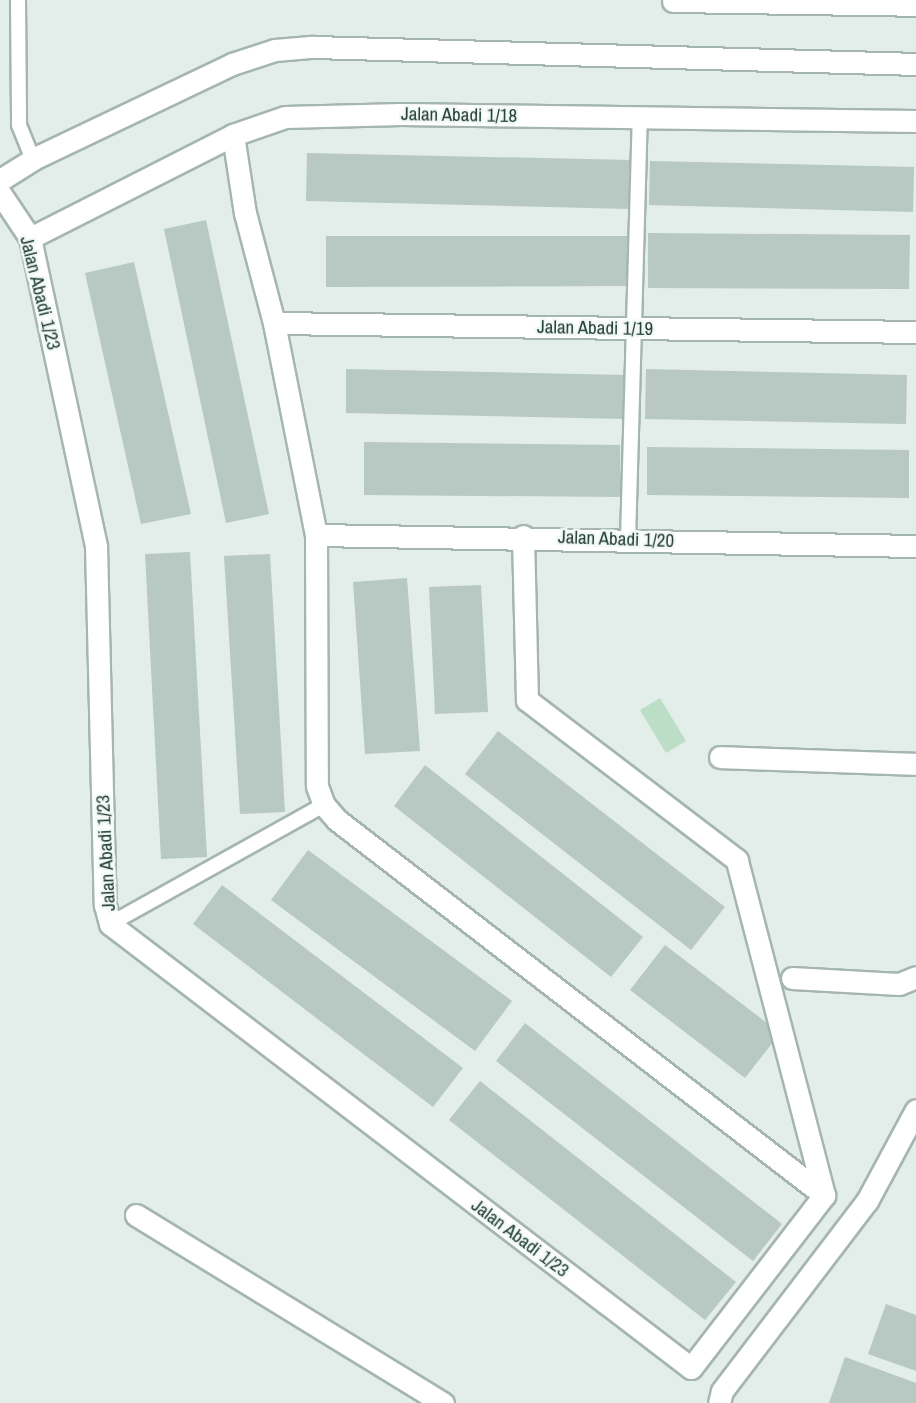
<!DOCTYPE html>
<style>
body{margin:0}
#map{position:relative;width:916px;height:1403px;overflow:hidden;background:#e3ede9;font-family:"Archivo Narrow",sans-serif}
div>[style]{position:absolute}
.green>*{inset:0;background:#bcdec6}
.building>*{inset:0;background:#b8c8c2}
.roads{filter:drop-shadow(2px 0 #a5b5b0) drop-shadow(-2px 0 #a5b5b0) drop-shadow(0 2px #a5b5b0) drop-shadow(0 -2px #a5b5b0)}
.lane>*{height:14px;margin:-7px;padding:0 7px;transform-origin:7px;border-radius:7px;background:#fff}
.street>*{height:21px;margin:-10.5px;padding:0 10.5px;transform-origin:10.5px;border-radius:10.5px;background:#fff}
span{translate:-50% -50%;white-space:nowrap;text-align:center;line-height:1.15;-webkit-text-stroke:5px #f3f9f6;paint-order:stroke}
.street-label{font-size:19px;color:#223e37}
</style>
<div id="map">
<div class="green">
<div style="clip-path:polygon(660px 698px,686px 741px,666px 753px,640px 710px)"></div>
</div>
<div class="building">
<div style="clip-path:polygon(307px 153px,631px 160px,630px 209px,306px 201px)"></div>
<div style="clip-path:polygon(650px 161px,914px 167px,913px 212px,649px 205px)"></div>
<div style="clip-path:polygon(206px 220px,269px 514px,226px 523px,164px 229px)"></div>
<div style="clip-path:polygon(648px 233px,910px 235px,909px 289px,648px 288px)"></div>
<div style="clip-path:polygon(326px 236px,627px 236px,627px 286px,326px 287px)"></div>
<div style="clip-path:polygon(134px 262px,191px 514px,141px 524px,85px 273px)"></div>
<div style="clip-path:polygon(346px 369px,626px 375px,626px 419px,346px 413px)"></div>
<div style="clip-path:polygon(646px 369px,907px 375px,906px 424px,645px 419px)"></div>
<div style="clip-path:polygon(364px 442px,620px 445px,621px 497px,364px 495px)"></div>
<div style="clip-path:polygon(647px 447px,909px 450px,909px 498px,647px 495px)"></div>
<div style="clip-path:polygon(190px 552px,207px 857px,161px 859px,145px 554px)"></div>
<div style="clip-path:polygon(270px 554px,285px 812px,240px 814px,224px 556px)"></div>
<div style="clip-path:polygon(407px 578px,420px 751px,365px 754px,353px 582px)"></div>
<div style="clip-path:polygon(481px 585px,488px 712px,435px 714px,429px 587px)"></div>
<div style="clip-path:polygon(498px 731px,725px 907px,691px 950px,465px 774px)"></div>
<div style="clip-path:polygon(425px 765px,643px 937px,611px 977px,394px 806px)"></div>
<div style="clip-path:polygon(308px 850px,512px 1001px,475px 1051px,271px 900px)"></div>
<div style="clip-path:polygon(222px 885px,463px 1068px,433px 1107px,193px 924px)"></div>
<div style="clip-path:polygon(665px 945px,780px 1033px,745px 1078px,630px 990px)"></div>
<div style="clip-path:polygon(525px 1023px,782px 1224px,753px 1261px,496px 1061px)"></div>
<div style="clip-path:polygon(480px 1081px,736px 1282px,705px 1320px,449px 1120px)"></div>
<div style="clip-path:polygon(886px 1304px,916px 1315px,916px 1371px,868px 1354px)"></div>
<div style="clip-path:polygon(845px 1357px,916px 1383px,916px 1403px,829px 1403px)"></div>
</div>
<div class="roads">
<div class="lane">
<div style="left:18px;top:0;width:125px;rotate:89.5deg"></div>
<div style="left:19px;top:125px;width:37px;rotate:68deg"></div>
<div style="left:628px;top:540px;width:421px;rotate:-88.4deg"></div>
<div style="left:110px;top:924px;width:245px;rotate:-29.1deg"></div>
</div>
<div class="street">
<div style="left:673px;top:1px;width:243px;rotate:0.9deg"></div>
<div style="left:233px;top:135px;width:79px;rotate:81.3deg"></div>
<div style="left:245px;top:213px;width:114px;rotate:75.2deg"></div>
<div style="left:274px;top:323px;width:216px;rotate:78.8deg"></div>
<div style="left:316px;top:535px;width:251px;rotate:89.8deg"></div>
<div style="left:317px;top:786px;width:20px;rotate:70deg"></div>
<div style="left:324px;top:805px;width:20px;rotate:49deg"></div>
<div style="left:337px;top:820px;width:615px;rotate:37.6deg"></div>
<div style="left:0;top:180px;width:39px;rotate:-32deg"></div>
<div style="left:33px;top:159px;width:221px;rotate:-25.5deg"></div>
<div style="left:232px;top:64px;width:45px;rotate:-18deg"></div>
<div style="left:275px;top:50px;width:38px;rotate:-5deg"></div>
<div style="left:313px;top:47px;width:603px;rotate:1.61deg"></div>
<div style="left:0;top:193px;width:54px;rotate:56.3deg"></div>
<div style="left:30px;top:238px;width:315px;rotate:77.9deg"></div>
<div style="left:96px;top:546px;width:359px;rotate:88.6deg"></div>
<div style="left:105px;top:905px;width:20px;rotate:75deg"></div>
<div style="left:110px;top:924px;width:731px;rotate:37.39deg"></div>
<div style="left:691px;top:1368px;width:218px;rotate:-52.4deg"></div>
<div style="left:824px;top:1195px;width:346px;rotate:-104.6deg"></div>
<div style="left:737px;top:860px;width:264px;rotate:-142.7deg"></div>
<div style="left:527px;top:700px;width:164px;rotate:-91.4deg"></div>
<div style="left:30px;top:238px;width:228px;rotate:-26.9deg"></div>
<div style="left:233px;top:135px;width:55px;rotate:-19.1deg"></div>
<div style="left:285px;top:117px;width:116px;rotate:-1.5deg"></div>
<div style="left:401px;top:114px;width:515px;rotate:0.78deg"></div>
<div style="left:274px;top:323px;width:642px;rotate:0.8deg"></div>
<div style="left:316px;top:535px;width:600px;rotate:1.05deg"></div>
<div style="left:720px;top:757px;width:196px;rotate:2deg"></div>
<div style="left:792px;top:978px;width:107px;rotate:3.2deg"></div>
<div style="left:899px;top:984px;width:18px;rotate:-22deg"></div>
<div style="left:136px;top:1215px;width:360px;rotate:31.5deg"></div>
<div style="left:719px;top:1403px;width:12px;rotate:-76deg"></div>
<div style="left:722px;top:1391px;width:239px;rotate:-52.7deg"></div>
<div style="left:867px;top:1201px;width:103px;rotate:-61.7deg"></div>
</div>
</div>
<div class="street-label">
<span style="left:459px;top:115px;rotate:1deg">Jalan Abadi 1/18</span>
<span style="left:40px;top:293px;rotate:76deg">Jalan Abadi 1/23</span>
<span style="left:595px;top:328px;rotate:1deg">Jalan Abadi 1/19</span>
<span style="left:616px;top:539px;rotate:2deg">Jalan Abadi 1/20</span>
<span style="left:106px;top:853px;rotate:-93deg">Jalan Abadi 1/23</span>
<span style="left:520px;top:1238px;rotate:37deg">Jalan Abadi 1/23</span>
</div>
</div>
